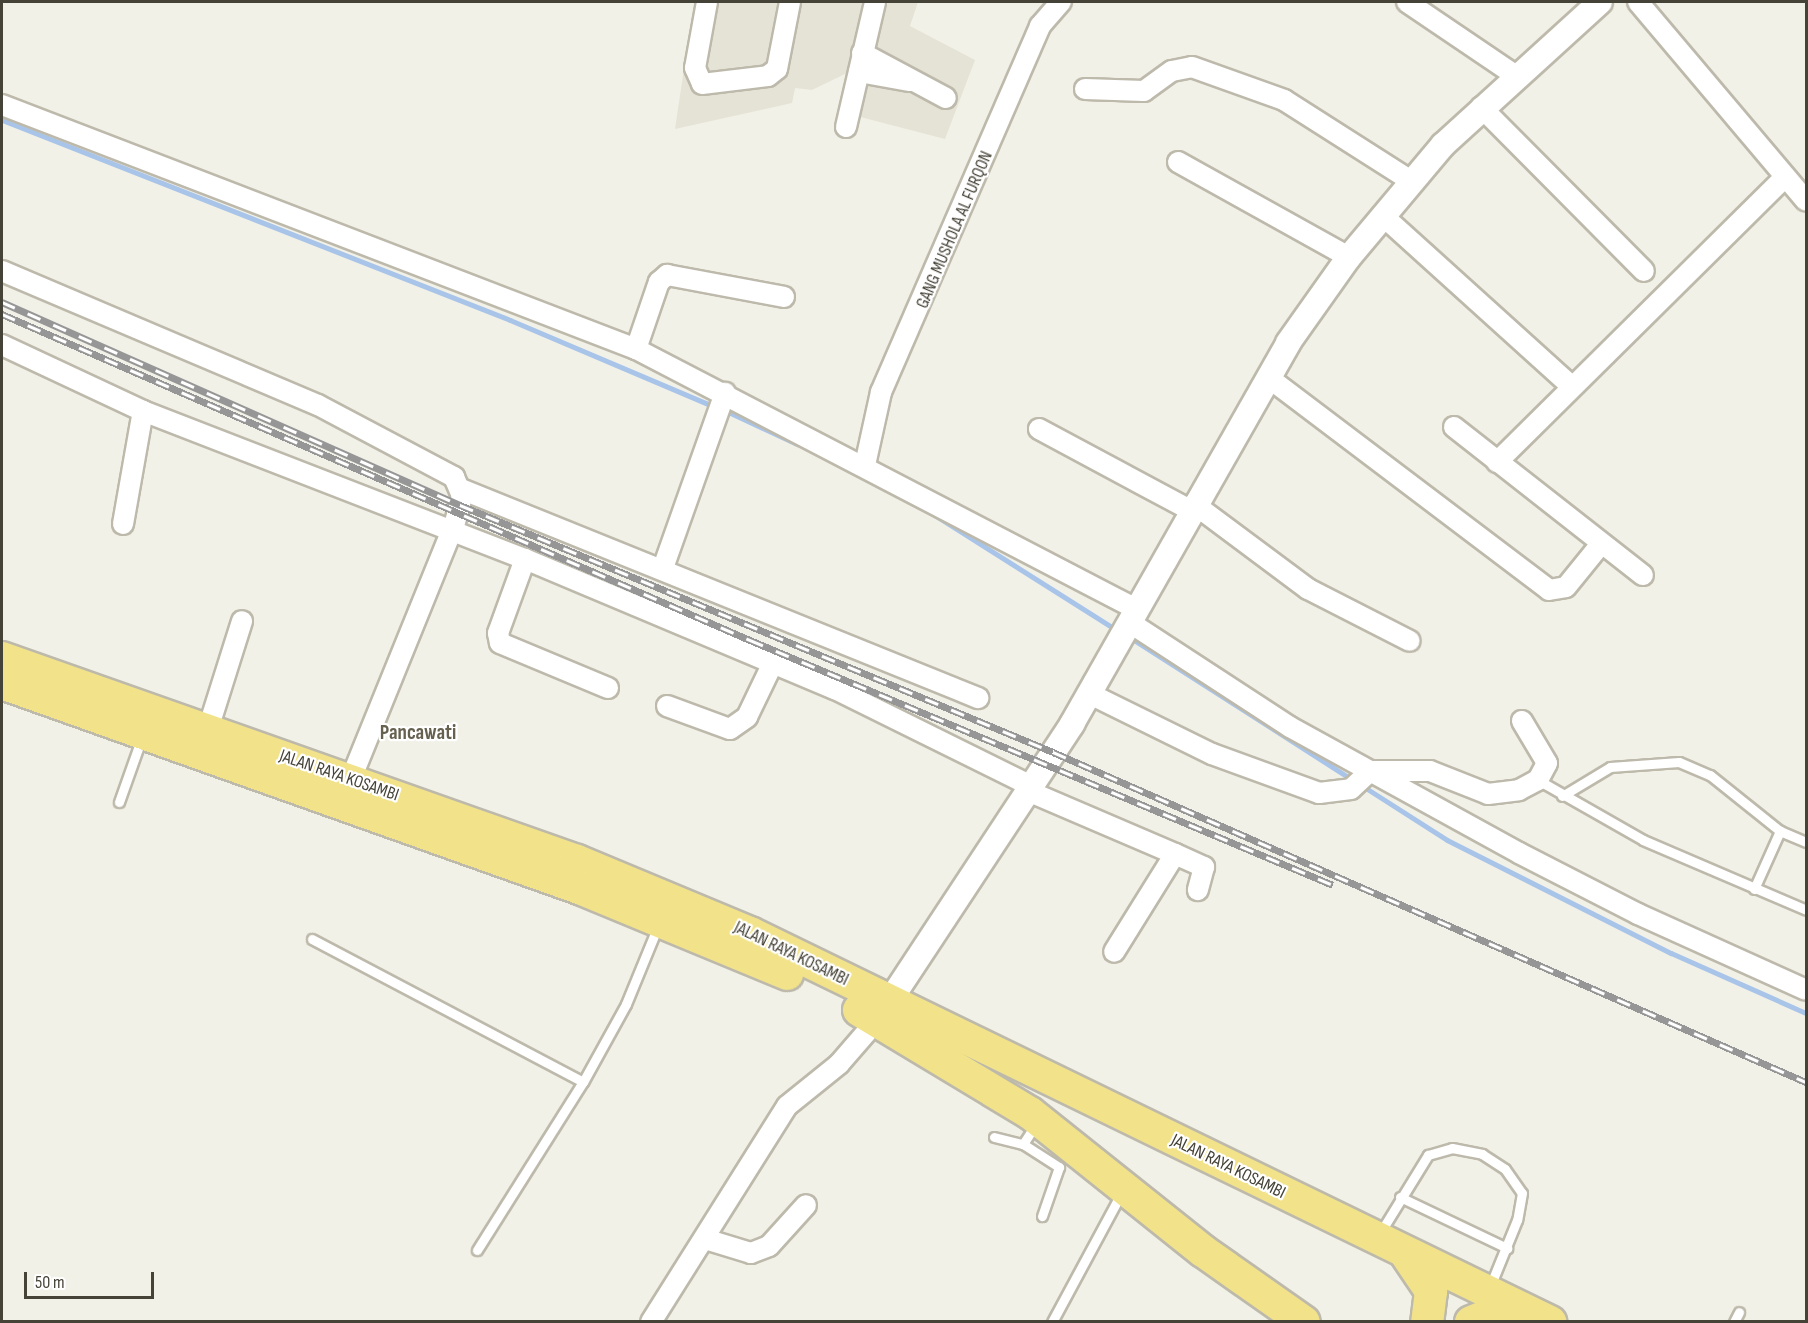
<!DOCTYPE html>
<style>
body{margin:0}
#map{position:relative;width:1808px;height:1323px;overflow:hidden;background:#f2f1e8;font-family:"Sofia Sans Condensed",sans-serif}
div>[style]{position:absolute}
.residential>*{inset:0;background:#e5e3d6}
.stream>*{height:5px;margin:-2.5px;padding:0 2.5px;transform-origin:2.5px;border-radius:2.5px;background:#a9c4e9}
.roads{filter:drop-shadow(2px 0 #bdb9ab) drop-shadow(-2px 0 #bdb9ab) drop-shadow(0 2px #bdb9ab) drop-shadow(0 -2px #bdb9ab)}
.service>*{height:9px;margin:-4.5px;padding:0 4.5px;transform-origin:4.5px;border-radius:4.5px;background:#fff}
.minor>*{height:20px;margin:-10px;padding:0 10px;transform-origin:10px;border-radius:10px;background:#fff}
.tertiary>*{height:24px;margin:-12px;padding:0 12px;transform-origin:12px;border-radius:12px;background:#fff}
.trunk>*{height:32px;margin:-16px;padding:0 16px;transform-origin:16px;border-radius:16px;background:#f2e38a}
.rail>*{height:7px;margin-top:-3.5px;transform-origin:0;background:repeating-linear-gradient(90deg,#fff 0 14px,#969696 0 28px);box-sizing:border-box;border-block:2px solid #969696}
span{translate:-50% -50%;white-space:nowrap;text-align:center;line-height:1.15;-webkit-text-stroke:4.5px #fff;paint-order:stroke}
.street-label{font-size:18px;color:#454237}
.quarter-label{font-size:21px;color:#66614f;font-weight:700}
.frame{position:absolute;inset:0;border:3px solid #454237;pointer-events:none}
.scale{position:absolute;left:24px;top:1272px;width:130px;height:27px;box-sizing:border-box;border:3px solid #454237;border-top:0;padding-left:8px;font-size:18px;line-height:21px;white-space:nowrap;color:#454237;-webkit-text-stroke:4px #fff;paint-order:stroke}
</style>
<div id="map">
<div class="residential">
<div style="clip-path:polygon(694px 2px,918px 2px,910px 26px,975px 60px,945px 139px,841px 112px,849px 72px,812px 90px,795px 88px,792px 103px,675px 129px)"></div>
</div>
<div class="stream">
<div style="left:2px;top:120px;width:546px;rotate:21.49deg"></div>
<div style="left:510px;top:320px;width:223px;rotate:23deg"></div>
<div style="left:724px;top:410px;width:81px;rotate:25deg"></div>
<div style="left:928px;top:511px;width:225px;rotate:32.3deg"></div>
<div style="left:1129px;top:637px;width:266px;rotate:32.6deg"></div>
<div style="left:1361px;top:785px;width:102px;rotate:32.6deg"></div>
<div style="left:1447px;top:840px;width:251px;rotate:26.8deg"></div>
<div style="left:1671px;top:953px;width:148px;rotate:24deg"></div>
</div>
<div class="roads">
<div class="service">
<div style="left:1538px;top:780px;width:121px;rotate:29.7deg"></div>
<div style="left:1643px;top:840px;width:177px;rotate:23.2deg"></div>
<div style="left:1562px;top:796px;width:56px;rotate:-31.1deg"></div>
<div style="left:1610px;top:767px;width:69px;rotate:-4.1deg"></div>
<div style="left:1679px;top:762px;width:34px;rotate:23deg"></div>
<div style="left:1710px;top:775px;width:90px;rotate:38.7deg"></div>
<div style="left:1780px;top:831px;width:28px;rotate:23deg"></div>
<div style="left:119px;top:802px;width:69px;rotate:-70.5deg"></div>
<div style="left:1754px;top:889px;width:64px;rotate:-65.9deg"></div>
<div style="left:312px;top:939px;width:306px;rotate:27.8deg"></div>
<div style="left:1036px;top:1124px;width:24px;rotate:123deg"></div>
<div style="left:1023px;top:1144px;width:43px;rotate:32.6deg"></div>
<div style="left:1059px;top:1167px;width:52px;rotate:109.1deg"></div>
<div style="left:994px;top:1137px;width:30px;rotate:14deg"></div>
<div style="left:1400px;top:1197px;width:119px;rotate:25.5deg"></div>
<div style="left:1380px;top:1233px;width:92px;rotate:-58.4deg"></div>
<div style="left:1428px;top:1155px;width:25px;rotate:-16deg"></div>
<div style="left:1452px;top:1148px;width:31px;rotate:11deg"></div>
<div style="left:1482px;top:1154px;width:27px;rotate:33deg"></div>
<div style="left:1505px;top:1169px;width:29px;rotate:55deg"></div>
<div style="left:1522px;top:1193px;width:27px;rotate:100deg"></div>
<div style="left:1517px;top:1220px;width:74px;rotate:112.1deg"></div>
<div style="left:477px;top:1250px;width:199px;rotate:-57.8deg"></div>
<div style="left:583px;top:1082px;width:89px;rotate:-61.1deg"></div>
<div style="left:626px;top:1004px;width:84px;rotate:-67.7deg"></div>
<div style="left:1052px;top:1322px;width:148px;rotate:-61.7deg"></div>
<div style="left:1734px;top:1322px;width:11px;rotate:-63deg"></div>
</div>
<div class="minor">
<div style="left:707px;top:2px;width:67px;rotate:100.3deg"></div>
<div style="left:695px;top:68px;width:17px;rotate:66deg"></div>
<div style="left:702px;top:84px;width:66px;rotate:-6.9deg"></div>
<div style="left:768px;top:76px;width:11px;rotate:-38deg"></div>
<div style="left:777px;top:69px;width:68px;rotate:-79deg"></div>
<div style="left:1407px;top:2px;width:130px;rotate:34.1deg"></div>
<div style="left:1638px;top:2px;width:260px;rotate:49.8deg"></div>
<div style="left:862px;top:53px;width:95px;rotate:28.2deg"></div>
<div style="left:859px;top:72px;width:52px;rotate:10deg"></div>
<div style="left:1085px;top:89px;width:59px;rotate:1.9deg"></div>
<div style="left:1144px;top:91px;width:34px;rotate:-36deg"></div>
<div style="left:1172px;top:71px;width:20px;rotate:-11deg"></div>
<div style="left:1192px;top:67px;width:98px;rotate:19.7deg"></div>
<div style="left:1284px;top:100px;width:151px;rotate:32.5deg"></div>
<div style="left:2px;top:105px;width:679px;rotate:21.05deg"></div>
<div style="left:636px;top:349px;width:564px;rotate:27.47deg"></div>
<div style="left:1481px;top:107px;width:231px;rotate:45.2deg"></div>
<div style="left:846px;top:127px;width:128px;rotate:-76.9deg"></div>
<div style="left:1178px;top:162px;width:196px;rotate:29.1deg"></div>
<div style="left:1382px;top:215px;width:255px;rotate:42.1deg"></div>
<div style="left:2px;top:271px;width:343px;rotate:23deg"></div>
<div style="left:318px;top:405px;width:154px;rotate:27.9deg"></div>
<div style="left:454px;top:477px;width:21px;rotate:67deg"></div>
<div style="left:462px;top:496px;width:30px;rotate:105deg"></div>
<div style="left:454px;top:525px;width:274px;rotate:112.1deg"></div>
<div style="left:2px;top:345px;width:156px;rotate:25.1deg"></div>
<div style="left:143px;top:411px;width:410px;rotate:21.2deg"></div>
<div style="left:525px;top:559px;width:336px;rotate:22.8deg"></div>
<div style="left:835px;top:689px;width:219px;rotate:26.3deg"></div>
<div style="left:636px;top:349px;width:71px;rotate:-71.1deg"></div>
<div style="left:659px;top:282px;width:11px;rotate:-41deg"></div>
<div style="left:667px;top:275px;width:119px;rotate:10.6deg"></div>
<div style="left:1269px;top:378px;width:351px;rotate:37.1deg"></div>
<div style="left:1549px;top:590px;width:17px;rotate:-10deg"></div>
<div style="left:1566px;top:587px;width:55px;rotate:-50.9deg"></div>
<div style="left:1454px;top:427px;width:240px;rotate:38.1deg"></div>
<div style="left:1039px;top:429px;width:171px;rotate:28.2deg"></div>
<div style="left:1497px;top:462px;width:405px;rotate:-44.7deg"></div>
<div style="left:865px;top:465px;width:75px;rotate:-77.6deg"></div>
<div style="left:881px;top:392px;width:399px;rotate:-66.5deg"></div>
<div style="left:1040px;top:26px;width:32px;rotate:-49deg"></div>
<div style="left:461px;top:489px;width:558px;rotate:22.01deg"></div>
<div style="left:1194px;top:504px;width:142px;rotate:36.7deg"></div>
<div style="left:1308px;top:589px;width:114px;rotate:27deg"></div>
<div style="left:123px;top:524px;width:115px;rotate:-80deg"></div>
<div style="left:525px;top:559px;width:79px;rotate:110deg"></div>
<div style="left:498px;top:633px;width:10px;rotate:79deg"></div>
<div style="left:500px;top:643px;width:117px;rotate:22.6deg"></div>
<div style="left:663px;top:568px;width:186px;rotate:-70.5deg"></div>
<div style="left:1129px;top:622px;width:192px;rotate:33.1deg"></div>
<div style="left:1290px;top:727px;width:261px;rotate:28.8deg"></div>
<div style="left:1519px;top:853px;width:134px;rotate:27.1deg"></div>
<div style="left:1638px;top:914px;width:184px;rotate:24.3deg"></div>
<div style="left:1088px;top:693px;width:138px;rotate:26.2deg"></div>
<div style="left:1212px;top:754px;width:114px;rotate:20deg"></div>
<div style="left:1319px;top:793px;width:32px;rotate:-7deg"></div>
<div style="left:1351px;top:789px;width:26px;rotate:-43deg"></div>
<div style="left:1370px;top:771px;width:60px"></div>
<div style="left:1430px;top:771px;width:62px;rotate:21.6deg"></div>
<div style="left:1488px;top:794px;width:31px;rotate:-7deg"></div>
<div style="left:1519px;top:790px;width:21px;rotate:-28deg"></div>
<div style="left:1538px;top:780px;width:19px;rotate:-62deg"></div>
<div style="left:1547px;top:763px;width:49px;rotate:-120.8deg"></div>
<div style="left:667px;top:706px;width:67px;rotate:20.1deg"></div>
<div style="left:730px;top:729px;width:21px;rotate:-35deg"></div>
<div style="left:747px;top:717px;width:60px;rotate:-64.3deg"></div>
<div style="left:208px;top:729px;width:113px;rotate:-72.5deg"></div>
<div style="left:1028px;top:791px;width:160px;rotate:23.2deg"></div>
<div style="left:1175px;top:854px;width:115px;rotate:121.9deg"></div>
<div style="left:1175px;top:854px;width:32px;rotate:24deg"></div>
<div style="left:1204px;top:867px;width:24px;rotate:105deg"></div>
<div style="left:705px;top:1239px;width:48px;rotate:16.9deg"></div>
<div style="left:751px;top:1253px;width:19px;rotate:-21deg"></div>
<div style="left:769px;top:1246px;width:55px;rotate:-47.9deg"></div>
<div style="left:651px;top:1322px;width:255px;rotate:-57.8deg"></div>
<div style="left:787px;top:1106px;width:67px;rotate:-38.9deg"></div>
<div style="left:839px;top:1064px;width:60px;rotate:-49.1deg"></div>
</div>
<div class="tertiary">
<div style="left:889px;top:1002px;width:333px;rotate:-56.6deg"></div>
<div style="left:1072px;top:724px;width:438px;rotate:-60.4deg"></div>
<div style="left:1288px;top:343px;width:105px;rotate:-54.7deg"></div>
<div style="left:1349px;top:257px;width:146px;rotate:-50deg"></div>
<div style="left:1443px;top:145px;width:212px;rotate:-42.3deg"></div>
</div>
<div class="trunk">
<div style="left:2px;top:658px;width:610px;rotate:19.45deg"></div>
<div style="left:577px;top:861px;width:187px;rotate:22.6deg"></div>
<div style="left:750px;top:933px;width:890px;rotate:25.93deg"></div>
<div style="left:2px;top:683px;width:615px;rotate:19.55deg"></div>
<div style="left:582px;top:889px;width:222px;rotate:22.5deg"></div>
<div style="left:859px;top:1010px;width:200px;rotate:31.1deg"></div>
<div style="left:1030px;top:1113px;width:221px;rotate:38.6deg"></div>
<div style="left:1203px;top:1251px;width:123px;rotate:35.1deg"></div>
<div style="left:1406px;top:1254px;width:45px;rotate:56deg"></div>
<div style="left:1431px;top:1291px;width:31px;rotate:97deg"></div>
<div style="left:1471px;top:1322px;width:24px;rotate:-22deg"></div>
<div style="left:1493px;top:1313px;width:35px;rotate:5deg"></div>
</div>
</div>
<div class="rail">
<div style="left:2px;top:302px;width:501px;rotate:23.9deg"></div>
<div style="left:460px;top:505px;width:642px;rotate:22.61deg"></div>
<div style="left:1053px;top:752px;width:822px;rotate:23.67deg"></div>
<div style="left:2px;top:314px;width:816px;rotate:23.55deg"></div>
<div style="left:750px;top:640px;width:632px;rotate:22.79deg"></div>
</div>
<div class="street-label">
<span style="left:955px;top:230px;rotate:-67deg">GANG MUSHOLA AL FURQON</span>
<span style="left:339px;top:776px;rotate:19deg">JALAN RAYA KOSAMBI</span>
<span style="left:791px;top:954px;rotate:26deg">JALAN RAYA KOSAMBI</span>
<span style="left:1228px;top:1167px;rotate:26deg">JALAN RAYA KOSAMBI</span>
</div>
<div class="quarter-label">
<span style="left:418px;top:733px">Pancawati</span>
</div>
<div class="frame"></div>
<div class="scale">50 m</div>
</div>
